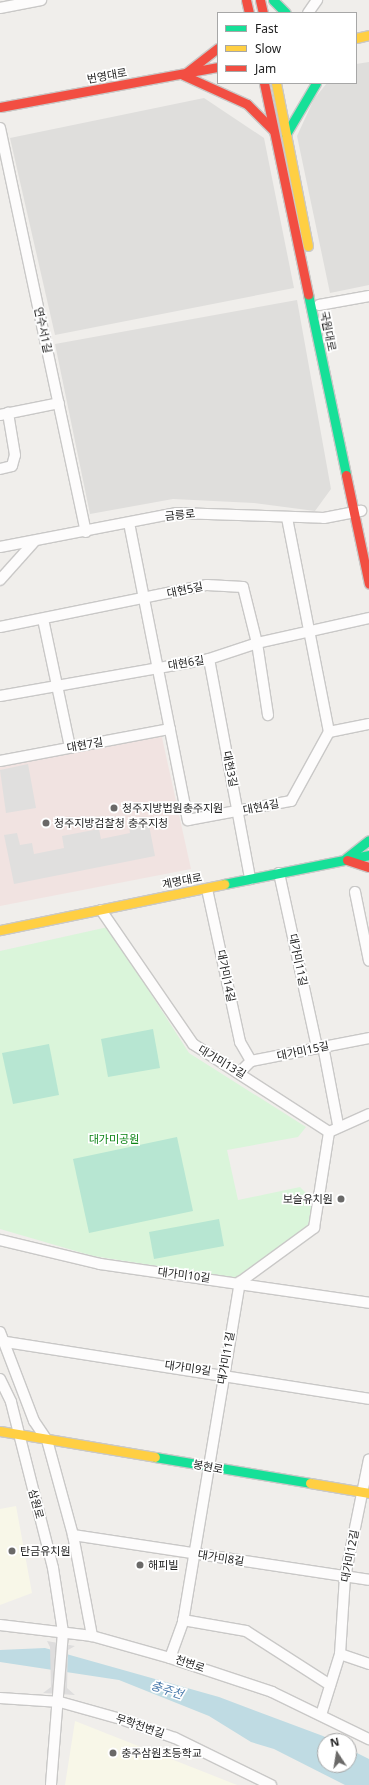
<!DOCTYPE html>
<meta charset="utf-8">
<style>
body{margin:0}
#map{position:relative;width:369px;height:1785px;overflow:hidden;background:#f0eeeb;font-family:"Noto Sans","Noto Sans KR",sans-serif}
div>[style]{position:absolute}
.residential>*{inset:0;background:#dfdedc}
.commercial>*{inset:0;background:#f1e3e1}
.education>*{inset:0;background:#f8f7e8}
.park>*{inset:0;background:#daf5da}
.pitch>*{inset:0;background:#b7e6d2}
.parking>*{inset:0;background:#e0dfde}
.water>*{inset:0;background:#bfdbe3}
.pier>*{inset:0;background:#dedddd}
.roads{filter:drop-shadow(1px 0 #c9c8c7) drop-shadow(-1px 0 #c9c8c7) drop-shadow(0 1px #c9c8c7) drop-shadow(0 -1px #c9c8c7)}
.street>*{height:10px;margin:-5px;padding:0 5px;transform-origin:5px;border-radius:5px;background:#fdfcfc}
.fast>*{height:9px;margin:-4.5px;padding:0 4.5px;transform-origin:4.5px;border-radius:4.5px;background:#16e098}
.slow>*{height:9px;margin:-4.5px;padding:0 4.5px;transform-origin:4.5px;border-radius:4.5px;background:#ffcf43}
.jam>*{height:9px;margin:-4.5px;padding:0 4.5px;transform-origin:4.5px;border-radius:4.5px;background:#f24e42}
.dots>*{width:11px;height:11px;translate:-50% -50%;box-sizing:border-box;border:2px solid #fff;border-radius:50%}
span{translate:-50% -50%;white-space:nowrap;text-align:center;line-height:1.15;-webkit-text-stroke:3.5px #fff;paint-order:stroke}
.street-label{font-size:11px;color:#222}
.poi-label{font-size:11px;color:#222}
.left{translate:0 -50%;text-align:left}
.right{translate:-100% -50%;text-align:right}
.park-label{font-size:11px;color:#0c8416}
.water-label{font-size:12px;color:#4a7aab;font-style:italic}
.legend{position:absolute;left:217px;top:12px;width:140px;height:72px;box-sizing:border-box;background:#fff;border:1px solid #a7a7a7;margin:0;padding:5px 7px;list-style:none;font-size:12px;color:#222}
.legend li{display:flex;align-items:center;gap:8px;height:20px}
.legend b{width:20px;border:1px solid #a7a7a7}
.north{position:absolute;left:317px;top:1733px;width:40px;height:40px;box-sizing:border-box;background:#fff;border:1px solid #a7a7a7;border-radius:50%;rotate:348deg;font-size:11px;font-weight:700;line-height:16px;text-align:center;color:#222}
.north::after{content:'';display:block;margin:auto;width:14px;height:18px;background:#6a6968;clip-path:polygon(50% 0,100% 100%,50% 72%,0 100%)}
</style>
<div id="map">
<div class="residential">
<div style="clip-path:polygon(369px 62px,369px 285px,330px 293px,297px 136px,314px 99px,327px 83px,356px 83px,356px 64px)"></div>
<div style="clip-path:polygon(204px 98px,264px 138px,294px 288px,55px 335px,10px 138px)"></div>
<div style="clip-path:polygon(297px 300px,331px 489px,315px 511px,254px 503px,173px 499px,90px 514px,55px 344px)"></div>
</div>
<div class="commercial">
<div style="clip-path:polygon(161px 733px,191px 869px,0 906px,0 764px)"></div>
</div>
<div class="education">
<div style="clip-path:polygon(16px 1506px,32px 1593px,0 1605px,0 1509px)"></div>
<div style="clip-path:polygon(75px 1721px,237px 1785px,65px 1785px)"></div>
</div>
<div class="park">
<div style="clip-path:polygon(108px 927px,189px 1053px,306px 1127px,298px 1137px,227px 1150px,238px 1200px,300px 1187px,313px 1200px,308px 1226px,235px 1278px,93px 1256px,0 1229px,0 951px)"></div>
</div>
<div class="pitch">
<div style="clip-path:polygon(153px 1029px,160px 1068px,108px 1077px,101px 1039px)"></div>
<div style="clip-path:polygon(49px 1044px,59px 1095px,13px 1104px,2px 1053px)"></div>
<div style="clip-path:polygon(177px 1137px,193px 1211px,89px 1233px,73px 1159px)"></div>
<div style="clip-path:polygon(219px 1219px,224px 1246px,154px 1259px,149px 1232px)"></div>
</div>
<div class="parking">
<div style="clip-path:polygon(28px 764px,36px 808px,6px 813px,0 770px)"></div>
<div style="clip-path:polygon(148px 820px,155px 856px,14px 884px,4px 835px,17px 833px,20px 845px,32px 843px,34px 854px,64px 848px,62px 836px,99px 829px,101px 839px,130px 833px,128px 823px)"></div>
</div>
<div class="water">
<div style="clip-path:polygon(45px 1648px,219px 1697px,323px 1736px,333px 1741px,325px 1741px,325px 1765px,349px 1765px,349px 1749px,369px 1759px,369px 1785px,345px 1785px,274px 1749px,251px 1742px,209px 1716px,119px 1680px,0 1662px,0 1650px)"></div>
</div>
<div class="pier">
<div style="clip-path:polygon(47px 1641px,75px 1646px,68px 1650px,67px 1688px,75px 1695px,43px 1693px,51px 1687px,50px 1647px)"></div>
</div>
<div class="roads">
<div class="street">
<div style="left:0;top:8px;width:42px;rotate:-11deg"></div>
<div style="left:308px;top:13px;width:16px;rotate:-55deg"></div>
<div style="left:0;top:128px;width:413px;rotate:78deg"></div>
<div style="left:319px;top:305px;width:51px;rotate:-10.2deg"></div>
<div style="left:0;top:415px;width:60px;rotate:-11.5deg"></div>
<div style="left:0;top:469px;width:12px;rotate:-14deg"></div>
<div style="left:12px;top:466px;width:11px;rotate:-75deg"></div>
<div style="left:15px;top:455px;width:43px;rotate:-99.5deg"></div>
<div style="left:129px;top:523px;width:303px;rotate:78.8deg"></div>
<div style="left:188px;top:820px;width:105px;rotate:-10.5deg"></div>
<div style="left:291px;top:801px;width:79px;rotate:-61.2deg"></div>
<div style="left:329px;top:732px;width:219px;rotate:-101.1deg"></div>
<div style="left:0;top:547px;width:180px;rotate:-10.9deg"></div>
<div style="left:177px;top:513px;width:147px;rotate:1.9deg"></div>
<div style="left:324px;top:518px;width:38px;rotate:-11deg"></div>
<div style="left:0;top:580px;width:51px;rotate:-48.2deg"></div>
<div style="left:43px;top:619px;width:131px;rotate:78.1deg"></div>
<div style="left:0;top:627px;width:211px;rotate:-11.5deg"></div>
<div style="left:207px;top:585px;width:36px;rotate:3deg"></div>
<div style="left:243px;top:587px;width:58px;rotate:76deg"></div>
<div style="left:257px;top:643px;width:73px;rotate:81.3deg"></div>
<div style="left:209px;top:659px;width:224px;rotate:79.4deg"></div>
<div style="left:0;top:696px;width:212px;rotate:-10deg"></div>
<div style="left:209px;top:659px;width:51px;rotate:-18.4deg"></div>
<div style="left:257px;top:643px;width:115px;rotate:-12.6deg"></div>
<div style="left:329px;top:732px;width:41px;rotate:-11.3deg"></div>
<div style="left:0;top:761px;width:173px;rotate:-10.7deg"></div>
<div style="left:279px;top:873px;width:178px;rotate:77.7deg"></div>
<div style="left:207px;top:889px;width:157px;rotate:77.8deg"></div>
<div style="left:240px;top:1042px;width:22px;rotate:60deg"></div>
<div style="left:355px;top:892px;width:70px;rotate:78.5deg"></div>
<div style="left:101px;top:910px;width:163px;rotate:55.5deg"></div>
<div style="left:193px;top:1044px;width:162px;rotate:32.9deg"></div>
<div style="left:329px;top:1132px;width:44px;rotate:-24.2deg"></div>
<div style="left:323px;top:1046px;width:80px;rotate:79.2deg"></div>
<div style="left:240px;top:1072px;width:16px;rotate:-45deg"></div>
<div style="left:251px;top:1061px;width:120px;rotate:-11deg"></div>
<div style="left:0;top:1240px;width:103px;rotate:13.5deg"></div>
<div style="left:100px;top:1264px;width:272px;rotate:8.2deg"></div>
<div style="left:0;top:1332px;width:95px;rotate:69.1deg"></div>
<div style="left:34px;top:1421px;width:23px;rotate:56deg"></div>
<div style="left:47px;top:1440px;width:98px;rotate:74.7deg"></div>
<div style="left:73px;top:1535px;width:103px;rotate:79.3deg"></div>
<div style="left:6px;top:1342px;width:367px;rotate:8.9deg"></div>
<div style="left:0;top:1379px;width:25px;rotate:64deg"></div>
<div style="left:11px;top:1402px;width:171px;rotate:75.8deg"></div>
<div style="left:53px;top:1568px;width:65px;rotate:81.1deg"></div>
<div style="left:63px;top:1632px;width:153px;rotate:94.5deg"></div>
<div style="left:73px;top:1535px;width:299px;rotate:8.6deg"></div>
<div style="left:183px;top:1620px;width:64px;rotate:9.9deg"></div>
<div style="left:246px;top:1631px;width:100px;rotate:32.7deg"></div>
<div style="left:0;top:1625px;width:93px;rotate:6.8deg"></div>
<div style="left:92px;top:1636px;width:81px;rotate:15.8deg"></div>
<div style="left:170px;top:1658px;width:108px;rotate:18.4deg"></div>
<div style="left:272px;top:1692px;width:108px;rotate:25.9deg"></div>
<div style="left:340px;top:1654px;width:31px;rotate:19deg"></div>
<div style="left:170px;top:1658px;width:38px;rotate:-70deg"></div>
<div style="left:183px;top:1622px;width:345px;rotate:-80.5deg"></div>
<div style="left:240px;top:1282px;width:92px;rotate:-36.1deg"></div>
<div style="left:314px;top:1228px;width:97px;rotate:-81.1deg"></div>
<div style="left:0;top:1698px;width:60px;rotate:3.8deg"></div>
<div style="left:60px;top:1702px;width:63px;rotate:15.6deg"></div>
<div style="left:121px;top:1719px;width:57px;rotate:19.4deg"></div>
<div style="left:175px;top:1738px;width:107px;rotate:26.1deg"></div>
<div style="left:321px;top:1715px;width:64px;rotate:-72.7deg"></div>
<div style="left:340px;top:1654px;width:77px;rotate:-86.3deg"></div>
<div style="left:345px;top:1577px;width:120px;rotate:-78.5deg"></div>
</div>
<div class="fast">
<div style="left:273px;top:0;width:18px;rotate:45deg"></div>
<div style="left:286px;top:134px;width:59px;rotate:-59.5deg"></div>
<div style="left:308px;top:294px;width:185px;rotate:78.1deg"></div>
<div style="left:346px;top:858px;width:29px;rotate:-38deg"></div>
<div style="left:224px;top:884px;width:148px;rotate:-11.3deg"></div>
<div style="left:155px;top:1457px;width:157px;rotate:9.5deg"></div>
</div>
<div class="slow">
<div style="left:356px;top:38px;width:13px;rotate:-13deg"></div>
<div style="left:276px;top:83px;width:166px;rotate:78.9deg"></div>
<div style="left:0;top:930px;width:229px;rotate:-11.6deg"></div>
<div style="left:0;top:1431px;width:157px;rotate:9.5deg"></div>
<div style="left:310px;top:1483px;width:60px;rotate:9.6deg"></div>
</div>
<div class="jam">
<div style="left:246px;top:0;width:13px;rotate:77deg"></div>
<div style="left:260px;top:0;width:13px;rotate:77deg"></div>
<div style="left:187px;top:72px;width:39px;rotate:-38deg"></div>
<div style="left:183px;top:75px;width:70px;rotate:24.4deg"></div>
<div style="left:247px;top:104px;width:37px;rotate:45deg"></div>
<div style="left:264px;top:83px;width:216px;rotate:78.2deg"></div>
<div style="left:0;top:107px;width:222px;rotate:-10.4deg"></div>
<div style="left:346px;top:475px;width:111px;rotate:78.1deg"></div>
<div style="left:347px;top:860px;width:23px;rotate:18deg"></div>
</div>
</div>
<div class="dots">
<div style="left:114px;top:808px;background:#6a6968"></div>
<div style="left:46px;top:823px;background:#6a6968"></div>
<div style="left:341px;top:1199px;background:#6a6968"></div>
<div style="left:12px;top:1551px;background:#6a6968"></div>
<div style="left:140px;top:1565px;background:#6a6968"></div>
<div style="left:113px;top:1753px;background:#6a6968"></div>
</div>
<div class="street-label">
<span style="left:107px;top:76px;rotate:-10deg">번영대로</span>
<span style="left:43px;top:330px;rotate:78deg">연수서1길</span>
<span style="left:328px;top:331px;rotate:78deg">국원대로</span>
<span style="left:180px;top:515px;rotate:-6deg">금릉로</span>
<span style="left:185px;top:590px;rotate:-12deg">대현5길</span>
<span style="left:186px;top:663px;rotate:-9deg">대현6길</span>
<span style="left:85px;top:745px;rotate:-10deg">대현7길</span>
<span style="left:230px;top:769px;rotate:79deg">대현3길</span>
<span style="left:261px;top:807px;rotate:-11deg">대현4길</span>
<span style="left:182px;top:881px;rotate:-11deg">계명대로</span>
<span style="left:298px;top:960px;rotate:78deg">대가미11길</span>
<span style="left:226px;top:976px;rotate:78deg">대가미14길</span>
<span style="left:303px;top:1051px;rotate:-12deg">대가미15길</span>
<span style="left:222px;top:1062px;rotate:31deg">대가미13길</span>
<span style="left:184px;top:1275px;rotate:7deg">대가미10길</span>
<span style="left:226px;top:1358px;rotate:-80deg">대가미11길</span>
<span style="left:188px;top:1368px;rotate:8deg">대가미9길</span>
<span style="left:208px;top:1467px;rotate:11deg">봉현로</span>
<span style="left:36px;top:1504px;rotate:75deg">삼원로</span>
<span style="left:350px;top:1556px;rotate:-79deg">대가미12길</span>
<span style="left:221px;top:1558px;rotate:9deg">대가미8길</span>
<span style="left:190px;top:1664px;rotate:19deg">천변로</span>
<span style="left:140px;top:1726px;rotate:19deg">무학천변길</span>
</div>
<div class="poi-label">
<span class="left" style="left:122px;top:808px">청주지방법원충주지원</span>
<span class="left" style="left:54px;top:823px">청주지방검찰청 충주지청</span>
<span class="right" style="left:333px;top:1199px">보슬유치원</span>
<span class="left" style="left:20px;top:1551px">탄금유치원</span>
<span class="left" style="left:148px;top:1565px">해피빌</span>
<span class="left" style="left:121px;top:1753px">충주삼원초등학교</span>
</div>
<div class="park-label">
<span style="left:114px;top:1139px">대가미공원</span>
</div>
<div class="water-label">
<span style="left:167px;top:1690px;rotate:18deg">충주천</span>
</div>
<ul class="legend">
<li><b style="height:5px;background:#16e098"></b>Fast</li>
<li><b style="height:5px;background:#ffcf43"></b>Slow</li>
<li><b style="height:5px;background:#f24e42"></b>Jam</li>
</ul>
<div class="north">N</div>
</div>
